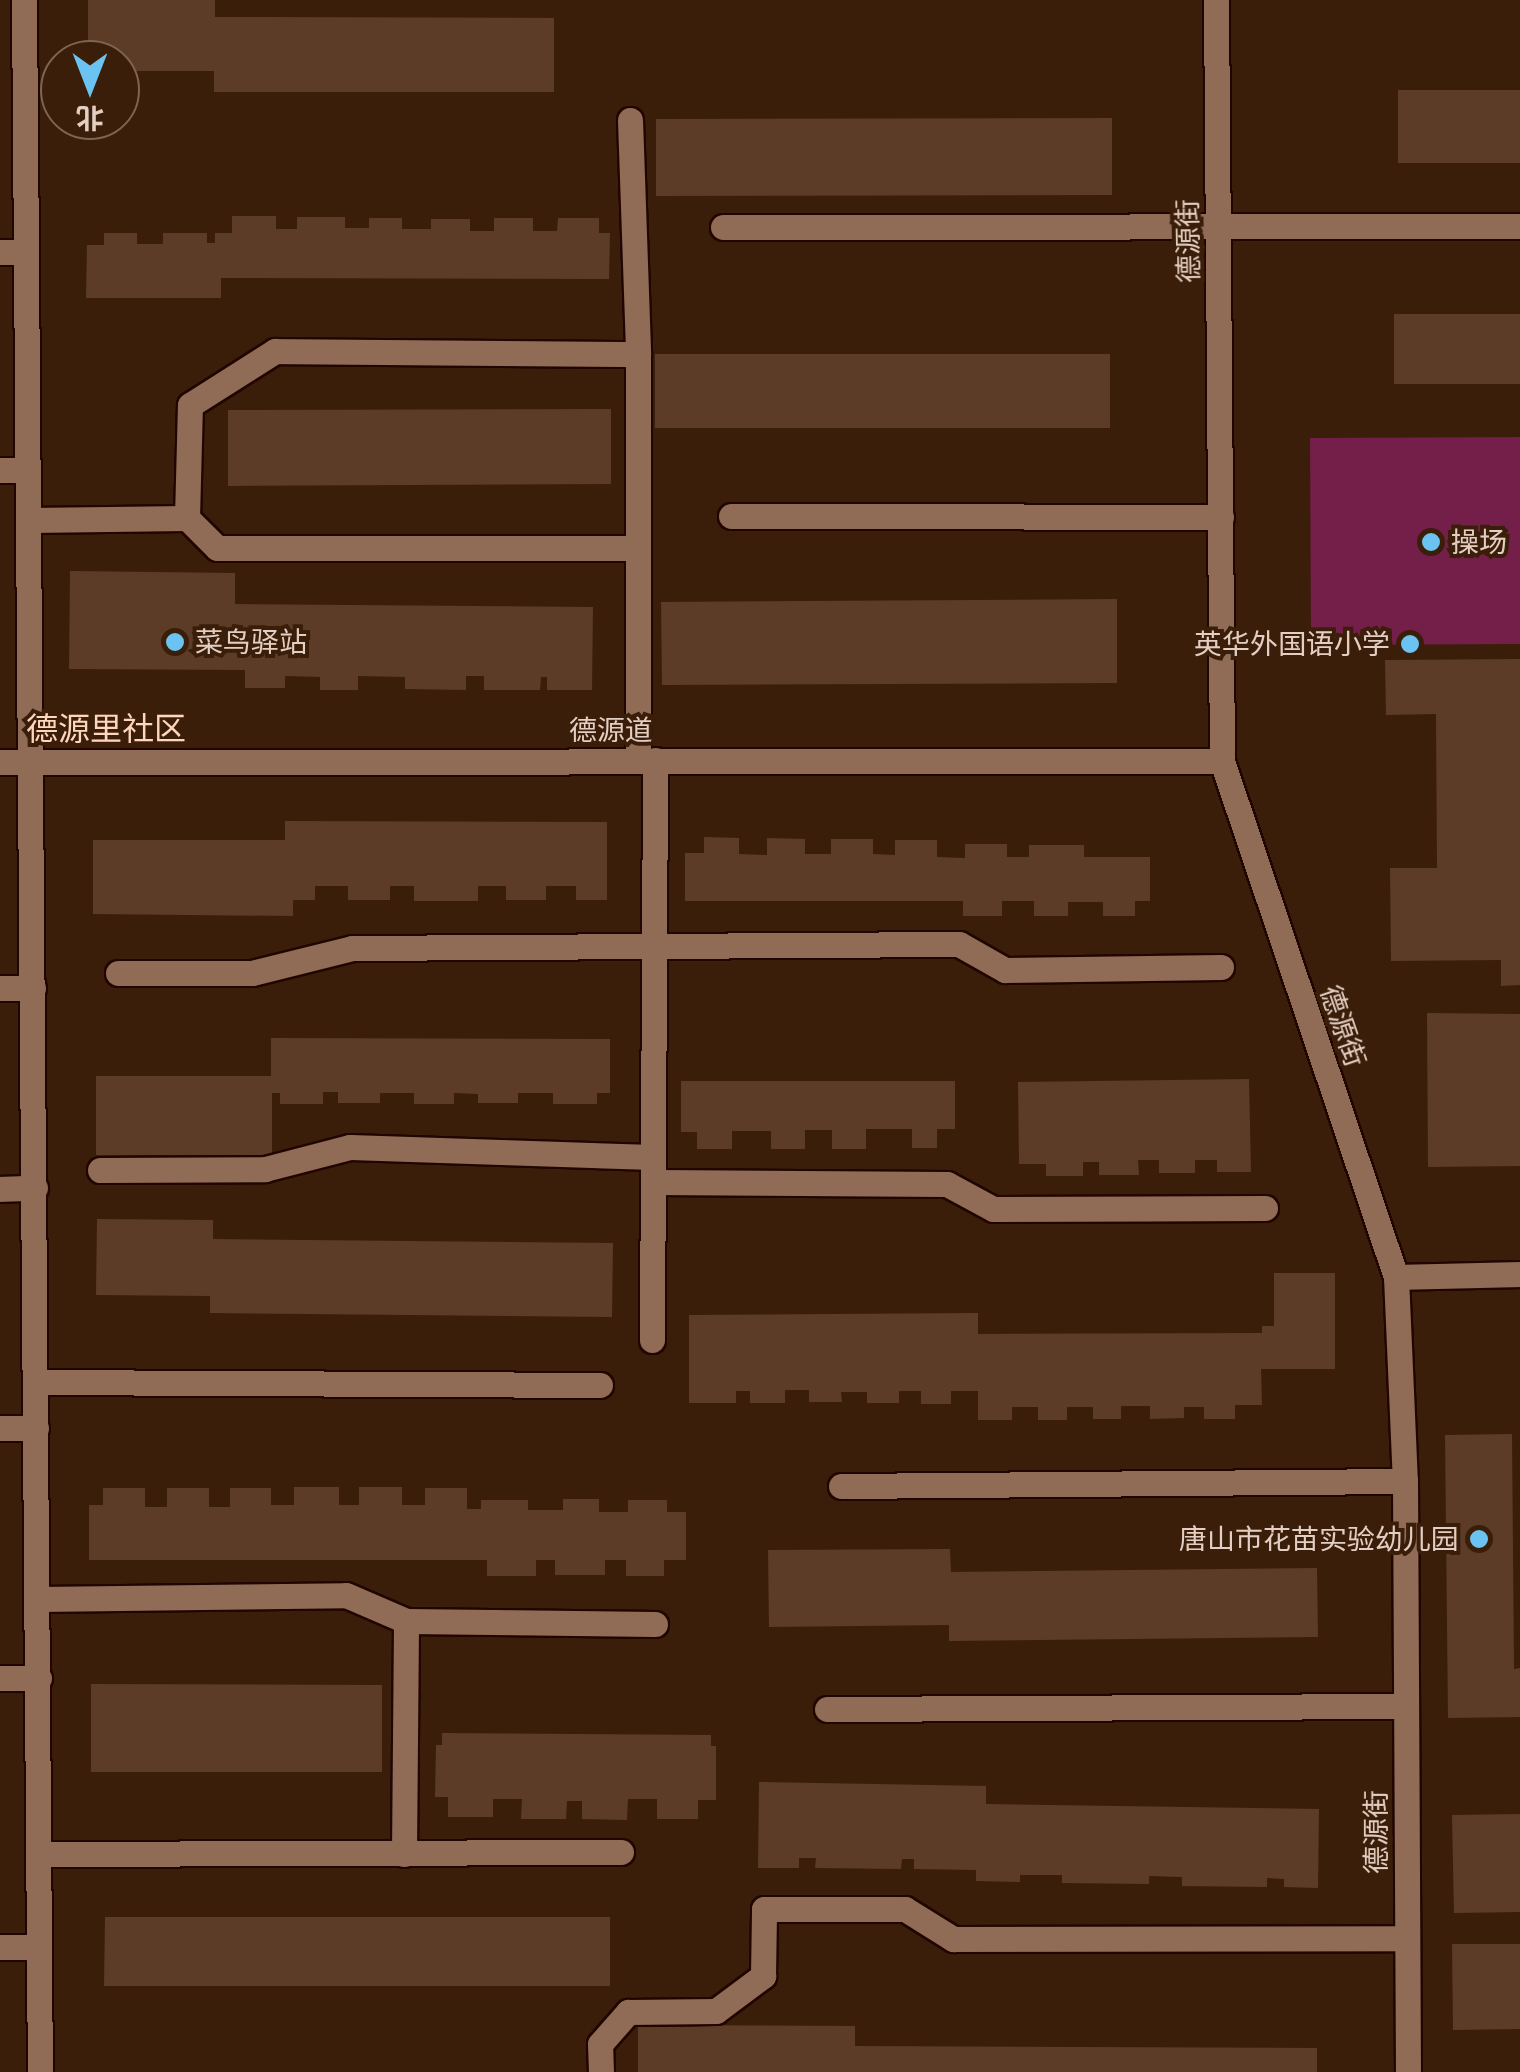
<!DOCTYPE html>
<meta charset="utf-8">
<style>
body{margin:0}
#map{position:relative;width:1520px;height:2072px;overflow:hidden;background:#3b1e09;font-family:Inter,"Noto Sans SC",sans-serif}
div>[style]{position:absolute}
.green>*{inset:0;background:#741e4a}
.building>*{inset:0;background:#5c3c27}
.roads{filter:drop-shadow(2px 0 #210600) drop-shadow(-2px 0 #210600) drop-shadow(0 2px #210600) drop-shadow(0 -2px #210600)}
.minor>*{height:25px;margin:-12.5px;padding:0 12.5px;transform-origin:12.5px;border-radius:12.5px;background:#906c56}
.dots>*{width:28px;height:28px;translate:-50% -50%;box-sizing:border-box;border:5px solid #3b1e09;border-radius:50%}
span{translate:-50% -50%;white-space:nowrap;text-align:center;line-height:1.15;-webkit-text-stroke:8px #3b1e09;paint-order:stroke}
.street-label{font-size:28px;color:#e2cec2}
.poi-label{font-size:28px;color:#e2cec2}
.left{translate:0 -50%;text-align:left}
.right{translate:-100% -50%;text-align:right}
.quarter-label{font-size:32px;color:#fed6be}
.north{position:absolute;left:40px;top:40px;width:100px;height:100px;box-sizing:border-box;background:#3b1e09;border:2px solid #7e6453;border-radius:50%;rotate:180deg;font-size:28px;font-weight:700;line-height:40px;text-align:center;color:#e2cec2}
.north::after{content:'';display:block;margin:auto;width:35px;height:45px;background:#6ac3f1;clip-path:polygon(50% 0,100% 100%,50% 72%,0 100%)}
</style>
<div id="map">
<div class="green">
<div style="clip-path:polygon(1520px 437px,1520px 644px,1311px 645px,1310px 438px)"></div>
</div>
<div class="building">
<div style="clip-path:polygon(88px 0,215px 0,215px 17px,554px 18px,554px 92px,214px 92px,214px 71px,120px 71px,120px 60px,88px 60px)"></div>
<div style="clip-path:polygon(1398px 90px,1520px 90px,1520px 163px,1398px 163px)"></div>
<div style="clip-path:polygon(1112px 118px,1112px 195px,656px 196px,656px 119px)"></div>
<div style="clip-path:polygon(232px 216px,276px 216px,276px 229px,297px 229px,297px 217px,345px 217px,345px 228px,369px 228px,369px 218px,402px 218px,402px 229px,431px 229px,431px 219px,470px 219px,470px 231px,494px 231px,494px 218px,533px 218px,533px 231px,557px 231px,558px 218px,599px 218px,599px 233px,610px 233px,609px 279px,221px 278px,221px 298px,86px 298px,87px 245px,104px 245px,104px 233px,137px 233px,137px 244px,163px 244px,163px 233px,207px 233px,207px 243px,215px 243px,215px 233px,232px 233px)"></div>
<div style="clip-path:polygon(1394px 314px,1520px 314px,1520px 384px,1394px 384px)"></div>
<div style="clip-path:polygon(655px 354px,1110px 354px,1110px 428px,655px 428px)"></div>
<div style="clip-path:polygon(611px 409px,611px 484px,228px 486px,228px 410px)"></div>
<div style="clip-path:polygon(70px 571px,235px 573px,235px 604px,593px 607px,592px 690px,547px 690px,547px 677px,541px 677px,540px 690px,484px 690px,484px 676px,466px 676px,466px 690px,405px 689px,405px 677px,358px 676px,358px 690px,320px 690px,320px 677px,285px 676px,285px 688px,245px 688px,245px 670px,69px 669px)"></div>
<div style="clip-path:polygon(1117px 599px,1117px 683px,662px 685px,661px 602px)"></div>
<div style="clip-path:polygon(1520px 659px,1520px 985px,1501px 986px,1501px 960px,1391px 961px,1390px 868px,1437px 868px,1436px 714px,1386px 715px,1385px 660px)"></div>
<div style="clip-path:polygon(285px 821px,607px 822px,607px 900px,576px 900px,576px 886px,546px 886px,546px 900px,506px 900px,506px 886px,478px 886px,478px 901px,414px 901px,414px 886px,390px 886px,390px 900px,348px 900px,348px 886px,315px 886px,315px 900px,293px 900px,293px 916px,93px 914px,93px 840px,285px 840px)"></div>
<div style="clip-path:polygon(704px 837px,739px 838px,739px 854px,767px 855px,767px 838px,805px 839px,805px 854px,831px 854px,831px 839px,873px 839px,873px 854px,895px 855px,895px 840px,937px 840px,937px 857px,965px 858px,965px 844px,1007px 844px,1007px 857px,1029px 857px,1029px 845px,1084px 845px,1084px 857px,1150px 857px,1150px 901px,1135px 901px,1135px 916px,1103px 916px,1103px 902px,1068px 902px,1068px 916px,1034px 916px,1034px 901px,1002px 901px,1002px 916px,963px 916px,963px 901px,685px 901px,685px 853px,704px 853px)"></div>
<div style="clip-path:polygon(1427px 1013px,1520px 1014px,1520px 1166px,1428px 1167px)"></div>
<div style="clip-path:polygon(271px 1038px,610px 1039px,610px 1093px,597px 1093px,597px 1104px,553px 1104px,553px 1093px,518px 1093px,518px 1103px,478px 1103px,478px 1094px,454px 1093px,454px 1104px,414px 1104px,414px 1093px,380px 1093px,380px 1103px,338px 1103px,338px 1092px,323px 1092px,323px 1104px,280px 1104px,280px 1093px,272px 1093px,272px 1155px,96px 1155px,96px 1076px,271px 1076px)"></div>
<div style="clip-path:polygon(1249px 1079px,1251px 1172px,1217px 1172px,1217px 1160px,1195px 1160px,1195px 1173px,1159px 1173px,1159px 1160px,1138px 1160px,1139px 1175px,1099px 1175px,1099px 1162px,1083px 1162px,1083px 1176px,1046px 1176px,1046px 1164px,1019px 1164px,1018px 1082px)"></div>
<div style="clip-path:polygon(681px 1081px,955px 1081px,955px 1129px,937px 1129px,937px 1148px,912px 1148px,912px 1129px,866px 1129px,866px 1149px,832px 1149px,832px 1130px,805px 1130px,805px 1149px,771px 1149px,771px 1131px,732px 1131px,732px 1149px,697px 1149px,697px 1132px,681px 1132px)"></div>
<div style="clip-path:polygon(97px 1219px,213px 1220px,213px 1239px,613px 1243px,612px 1317px,210px 1313px,210px 1296px,96px 1295px)"></div>
<div style="clip-path:polygon(1274px 1273px,1335px 1273px,1335px 1369px,1261px 1369px,1262px 1405px,1235px 1405px,1235px 1419px,1204px 1419px,1204px 1407px,1184px 1407px,1184px 1418px,1150px 1419px,1150px 1406px,1121px 1406px,1121px 1419px,1093px 1419px,1093px 1407px,1067px 1407px,1067px 1420px,1038px 1420px,1038px 1407px,1012px 1407px,1012px 1420px,978px 1420px,978px 1391px,951px 1391px,951px 1404px,921px 1404px,921px 1391px,899px 1391px,899px 1403px,867px 1403px,867px 1392px,841px 1392px,842px 1402px,809px 1402px,809px 1390px,785px 1390px,785px 1403px,750px 1403px,750px 1391px,736px 1391px,736px 1403px,689px 1403px,689px 1315px,978px 1313px,978px 1334px,1262px 1333px,1262px 1326px,1274px 1326px)"></div>
<div style="clip-path:polygon(1512px 1434px,1514px 1669px,1520px 1668px,1520px 1717px,1448px 1718px,1445px 1435px)"></div>
<div style="clip-path:polygon(294px 1487px,339px 1487px,339px 1505px,359px 1505px,359px 1487px,402px 1487px,402px 1505px,425px 1505px,425px 1488px,467px 1488px,467px 1509px,481px 1509px,481px 1500px,528px 1500px,528px 1510px,563px 1510px,563px 1499px,599px 1499px,599px 1512px,628px 1512px,628px 1500px,667px 1500px,667px 1512px,686px 1512px,686px 1560px,664px 1560px,664px 1576px,626px 1576px,626px 1560px,605px 1560px,605px 1575px,555px 1575px,555px 1560px,536px 1560px,536px 1576px,487px 1576px,487px 1560px,89px 1560px,89px 1505px,103px 1505px,103px 1488px,145px 1488px,145px 1507px,167px 1507px,167px 1488px,209px 1488px,209px 1507px,230px 1507px,230px 1488px,271px 1488px,271px 1505px,294px 1505px)"></div>
<div style="clip-path:polygon(950px 1549px,951px 1572px,1317px 1568px,1318px 1637px,949px 1641px,949px 1625px,769px 1627px,768px 1550px)"></div>
<div style="clip-path:polygon(91px 1684px,382px 1685px,382px 1772px,91px 1772px)"></div>
<div style="clip-path:polygon(442px 1733px,711px 1735px,711px 1746px,716px 1746px,716px 1800px,698px 1800px,698px 1819px,657px 1819px,657px 1799px,628px 1799px,627px 1820px,582px 1819px,582px 1801px,567px 1801px,566px 1819px,521px 1819px,522px 1799px,493px 1799px,493px 1817px,448px 1817px,448px 1797px,435px 1797px,436px 1745px,442px 1745px)"></div>
<div style="clip-path:polygon(759px 1782px,986px 1786px,986px 1804px,1319px 1809px,1318px 1888px,1284px 1887px,1284px 1879px,1267px 1878px,1267px 1887px,1182px 1886px,1182px 1877px,1149px 1876px,1149px 1884px,1062px 1883px,1062px 1875px,1020px 1875px,1020px 1882px,976px 1881px,976px 1870px,914px 1869px,914px 1859px,902px 1859px,901px 1869px,815px 1868px,816px 1858px,799px 1858px,799px 1868px,758px 1868px)"></div>
<div style="clip-path:polygon(1520px 1814px,1520px 1912px,1454px 1913px,1452px 1815px)"></div>
<div style="clip-path:polygon(105px 1917px,610px 1917px,610px 1986px,104px 1986px)"></div>
<div style="clip-path:polygon(1452px 1944px,1520px 1944px,1520px 2029px,1453px 2030px)"></div>
<div style="clip-path:polygon(638px 2025px,855px 2026px,855px 2046px,1317px 2048px,1317px 2072px,638px 2072px)"></div>
</div>
<div class="roads">
<div class="minor">
<div style="left:24px;top:0;width:2072px;rotate:89.56deg"></div>
<div style="left:1216px;top:0;width:761px;rotate:89.55deg"></div>
<div style="left:1222px;top:761px;width:545px;rotate:71.37deg"></div>
<div style="left:1396px;top:1277px;width:204px;rotate:87.5deg"></div>
<div style="left:1405px;top:1481px;width:591px;rotate:89.71deg"></div>
<div style="left:630px;top:120px;width:234px;rotate:88deg"></div>
<div style="left:638px;top:354px;width:406px;rotate:90deg"></div>
<div style="left:723px;top:227px;width:797px;rotate:-0.07deg"></div>
<div style="left:0;top:252px;width:26px"></div>
<div style="left:0;top:470px;width:28px"></div>
<div style="left:731px;top:516px;width:490px;rotate:0.1deg"></div>
<div style="left:187px;top:518px;width:113px;rotate:-88.5deg"></div>
<div style="left:190px;top:405px;width:101px;rotate:-32.4deg"></div>
<div style="left:275px;top:351px;width:363px;rotate:0.5deg"></div>
<div style="left:29px;top:520px;width:158px;rotate:-0.7deg"></div>
<div style="left:187px;top:518px;width:42px;rotate:45deg"></div>
<div style="left:217px;top:548px;width:421px"></div>
<div style="left:0;top:762px;width:1222px;rotate:-0.05deg"></div>
<div style="left:118px;top:973px;width:134px"></div>
<div style="left:252px;top:973px;width:103px;rotate:-14deg"></div>
<div style="left:352px;top:948px;width:607px;rotate:-0.38deg"></div>
<div style="left:959px;top:944px;width:53px;rotate:29.5deg"></div>
<div style="left:1005px;top:970px;width:216px;rotate:-0.8deg"></div>
<div style="left:0;top:988px;width:33px"></div>
<div style="left:100px;top:1170px;width:165px;rotate:-0.3deg"></div>
<div style="left:265px;top:1169px;width:88px;rotate:-14.5deg"></div>
<div style="left:350px;top:1147px;width:303px;rotate:1.9deg"></div>
<div style="left:653px;top:1182px;width:294px;rotate:0.4deg"></div>
<div style="left:947px;top:1184px;width:52px;rotate:28.5deg"></div>
<div style="left:993px;top:1209px;width:272px;rotate:-0.2deg"></div>
<div style="left:0;top:1189px;width:35px;rotate:-2deg"></div>
<div style="left:1396px;top:1277px;width:124px;rotate:-1.4deg"></div>
<div style="left:652px;top:1340px;width:580px;rotate:-89.7deg"></div>
<div style="left:36px;top:1382px;width:564px;rotate:0.3deg"></div>
<div style="left:0;top:1428px;width:36px"></div>
<div style="left:841px;top:1486px;width:564px;rotate:-0.51deg"></div>
<div style="left:38px;top:1599px;width:308px;rotate:-0.7deg"></div>
<div style="left:346px;top:1595px;width:65px;rotate:23.4deg"></div>
<div style="left:406px;top:1621px;width:249px;rotate:0.7deg"></div>
<div style="left:0;top:1678px;width:39px"></div>
<div style="left:827px;top:1709px;width:579px;rotate:-0.3deg"></div>
<div style="left:40px;top:1854px;width:581px;rotate:-0.2deg"></div>
<div style="left:404px;top:1854px;width:233px;rotate:-89.5deg"></div>
<div style="left:0;top:1947px;width:39px"></div>
<div style="left:601px;top:2072px;width:28px;rotate:-92deg"></div>
<div style="left:600px;top:2044px;width:43px;rotate:-48.8deg"></div>
<div style="left:628px;top:2012px;width:88px;rotate:-0.7deg"></div>
<div style="left:716px;top:2011px;width:59px;rotate:-36.7deg"></div>
<div style="left:763px;top:1976px;width:67px;rotate:-89.1deg"></div>
<div style="left:764px;top:1909px;width:141px"></div>
<div style="left:905px;top:1909px;width:57px;rotate:32deg"></div>
<div style="left:953px;top:1939px;width:454px;rotate:-0.1deg"></div>
</div>
</div>
<div class="dots">
<div style="left:1431px;top:542px;background:#6ac3f1"></div>
<div style="left:175px;top:642px;background:#6ac3f1"></div>
<div style="left:1410px;top:644px;background:#6ac3f1"></div>
<div style="left:1479px;top:1539px;background:#6ac3f1"></div>
</div>
<div class="street-label">
<span style="left:1188px;top:241px;rotate:-91deg">德源街</span>
<span style="left:611px;top:730px">德源道</span>
<span style="left:1343px;top:1026px;rotate:71deg">德源街</span>
<span style="left:1376px;top:1832px;rotate:-90deg">德源街</span>
</div>
<div class="poi-label">
<span class="left" style="left:1451px;top:542px">操场</span>
<span class="left" style="left:195px;top:642px">菜鸟驿站</span>
<span class="right" style="left:1390px;top:644px">英华外国语小学</span>
<span class="right" style="left:1459px;top:1539px">唐山市花苗实验幼儿园</span>
</div>
<div class="quarter-label">
<span style="left:106px;top:729px">德源里社区</span>
</div>
<div class="north">北</div>
</div>
